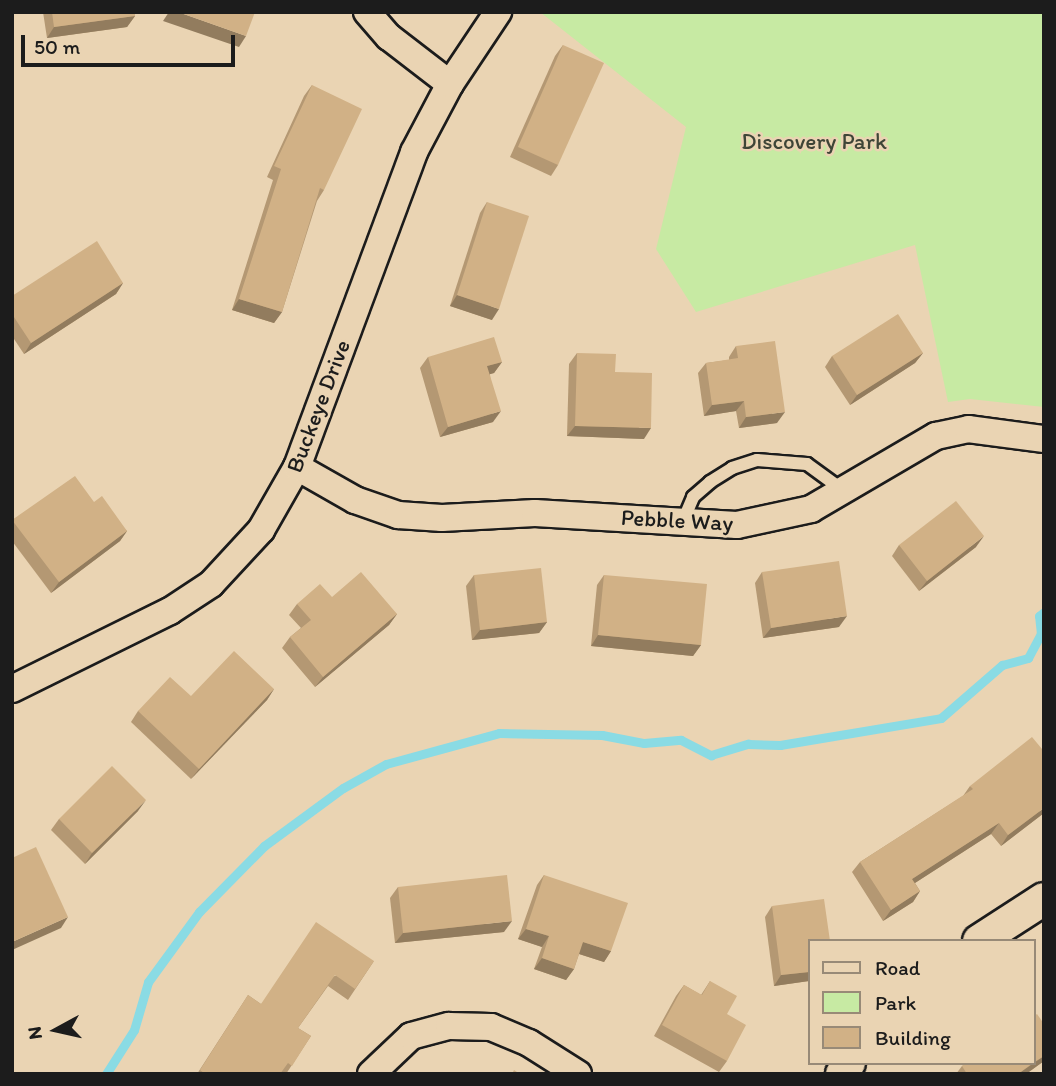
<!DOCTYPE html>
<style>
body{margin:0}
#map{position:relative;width:1056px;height:1086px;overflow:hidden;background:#ead4b3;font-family:Itim,sans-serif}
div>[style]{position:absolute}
.green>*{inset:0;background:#c7eaa3}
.stream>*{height:9px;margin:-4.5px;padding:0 4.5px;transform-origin:4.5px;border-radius:4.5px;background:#8adbe4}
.roads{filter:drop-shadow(2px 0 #1c1c1c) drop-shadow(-2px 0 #1c1c1c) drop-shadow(0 2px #1c1c1c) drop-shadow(0 -2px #1c1c1c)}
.service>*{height:12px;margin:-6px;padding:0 6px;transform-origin:6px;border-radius:6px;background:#ead4b3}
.minor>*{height:26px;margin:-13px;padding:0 13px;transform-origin:13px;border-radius:13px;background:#ead4b3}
.tertiary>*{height:32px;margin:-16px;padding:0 16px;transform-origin:16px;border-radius:16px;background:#ead4b3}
.wall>*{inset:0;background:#b49873}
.shaded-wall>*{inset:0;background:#927c5e}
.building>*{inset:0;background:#d1b186}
span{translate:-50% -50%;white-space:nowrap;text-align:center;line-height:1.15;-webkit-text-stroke:5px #ead4b3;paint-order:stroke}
.park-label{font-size:23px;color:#3e4537}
.street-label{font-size:23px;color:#1c1c1c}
.frame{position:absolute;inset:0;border:14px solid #1c1c1c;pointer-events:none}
.legend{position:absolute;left:808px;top:939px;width:228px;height:126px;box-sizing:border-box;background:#ead4b3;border:2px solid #988a77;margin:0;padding:9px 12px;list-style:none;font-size:21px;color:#1c1c1c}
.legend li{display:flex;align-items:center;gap:14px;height:35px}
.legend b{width:35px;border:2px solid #988a77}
.north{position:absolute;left:21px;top:995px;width:70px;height:70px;-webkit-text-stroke:5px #ead4b3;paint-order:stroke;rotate:262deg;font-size:19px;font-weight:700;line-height:28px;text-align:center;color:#1c1c1c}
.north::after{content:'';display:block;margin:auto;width:24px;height:32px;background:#1c1c1c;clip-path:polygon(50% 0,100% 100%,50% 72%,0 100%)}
.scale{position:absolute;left:21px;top:35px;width:214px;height:32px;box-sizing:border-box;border:4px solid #1c1c1c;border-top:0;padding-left:9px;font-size:21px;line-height:24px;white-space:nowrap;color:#1c1c1c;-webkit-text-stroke:5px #ead4b3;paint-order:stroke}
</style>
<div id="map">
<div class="green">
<div style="clip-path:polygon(540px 12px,1044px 12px,1044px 407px,970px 399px,948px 402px,915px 245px,696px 312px,656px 249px,686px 127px)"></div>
</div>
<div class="stream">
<div style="left:106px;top:1074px;width:52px;rotate:-57.5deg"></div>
<div style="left:134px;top:1030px;width:50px;rotate:-73.7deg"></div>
<div style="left:148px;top:982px;width:87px;rotate:-53.9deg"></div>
<div style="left:199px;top:912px;width:93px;rotate:-45.4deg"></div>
<div style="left:264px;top:846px;width:98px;rotate:-36.3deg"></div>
<div style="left:343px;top:788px;width:49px;rotate:-29.2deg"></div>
<div style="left:386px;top:764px;width:117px;rotate:-15.3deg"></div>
<div style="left:499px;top:733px;width:103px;rotate:1.1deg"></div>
<div style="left:602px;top:735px;width:43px;rotate:10.8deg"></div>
<div style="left:644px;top:743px;width:37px;rotate:-5deg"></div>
<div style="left:681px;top:740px;width:34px;rotate:27deg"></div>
<div style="left:711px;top:755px;width:39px;rotate:-17deg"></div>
<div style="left:748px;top:744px;width:32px;rotate:2deg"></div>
<div style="left:780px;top:745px;width:163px;rotate:-9.5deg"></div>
<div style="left:941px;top:718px;width:81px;rotate:-41deg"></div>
<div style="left:1002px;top:665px;width:27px;rotate:-15deg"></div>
<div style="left:1028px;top:658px;width:27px;rotate:-62deg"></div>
<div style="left:1041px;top:634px;width:18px;rotate:-96deg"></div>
<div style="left:1039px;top:616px;width:6px;rotate:-39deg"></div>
</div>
<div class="roads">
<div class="service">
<div style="left:683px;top:521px;width:26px;rotate:-67deg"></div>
<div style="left:693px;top:497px;width:23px;rotate:-41deg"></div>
<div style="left:710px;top:482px;width:26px;rotate:-32deg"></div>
<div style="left:732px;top:468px;width:26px;rotate:-18deg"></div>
<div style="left:757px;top:460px;width:50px;rotate:4.6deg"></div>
<div style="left:807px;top:464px;width:46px;rotate:36.1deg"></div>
</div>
<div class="minor">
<div style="left:367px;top:12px;width:33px;rotate:49deg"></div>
<div style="left:389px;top:37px;width:77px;rotate:37.6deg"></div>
<div style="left:297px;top:467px;width:67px;rotate:29.6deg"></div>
<div style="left:355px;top:500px;width:46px;rotate:19.2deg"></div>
<div style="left:398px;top:515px;width:44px;rotate:3.9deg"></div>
<div style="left:442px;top:518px;width:93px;rotate:-3.1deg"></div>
<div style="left:535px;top:513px;width:202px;rotate:3.4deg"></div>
<div style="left:737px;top:525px;width:76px;rotate:-12.2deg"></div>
<div style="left:811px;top:509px;width:145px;rotate:-30.3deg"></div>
<div style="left:936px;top:436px;width:33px;rotate:-12deg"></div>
<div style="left:968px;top:429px;width:77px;rotate:7.5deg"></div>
<div style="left:12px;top:689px;width:176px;rotate:-26.3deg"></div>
<div style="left:170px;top:611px;width:49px;rotate:-33.4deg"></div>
<div style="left:211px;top:584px;width:74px;rotate:-47.2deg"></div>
<div style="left:261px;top:530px;width:73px;rotate:-60.3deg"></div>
<div style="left:297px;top:467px;width:336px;rotate:-69.6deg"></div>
<div style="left:414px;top:152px;width:77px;rotate:-62.1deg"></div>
<div style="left:450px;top:84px;width:87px;rotate:-56.3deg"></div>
<div style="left:371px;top:1074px;width:55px;rotate:-43.5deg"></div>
<div style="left:411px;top:1036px;width:39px;rotate:-15deg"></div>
<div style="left:449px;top:1026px;width:42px;rotate:1.4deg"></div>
<div style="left:491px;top:1027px;width:41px;rotate:22.8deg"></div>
<div style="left:529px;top:1043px;width:58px;rotate:32.3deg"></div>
</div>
<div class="tertiary">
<div style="left:979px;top:941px;width:77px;rotate:-32.9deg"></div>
<div style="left:842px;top:1074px;width:13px;rotate:-58deg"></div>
</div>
</div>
<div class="wall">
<div style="clip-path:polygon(43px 12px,134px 12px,135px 16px,127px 27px,47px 38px)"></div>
<div style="clip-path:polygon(563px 45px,558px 165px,551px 176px,510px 157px,555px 56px)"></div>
<div style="clip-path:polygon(312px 85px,324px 190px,317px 201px,282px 312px,274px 323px,232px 310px,273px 180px,267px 177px,304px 96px)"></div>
<div style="clip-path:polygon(487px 202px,492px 320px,450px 306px,480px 213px)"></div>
<div style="clip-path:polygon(123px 283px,116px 294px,24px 354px,12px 336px,12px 296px)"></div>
<div style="clip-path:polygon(736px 346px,777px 423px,739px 428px,736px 411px,704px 416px,698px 373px,706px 363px,729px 360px,729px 357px)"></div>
<div style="clip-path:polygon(577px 353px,615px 372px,644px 439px,567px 436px,569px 364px)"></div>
<div style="clip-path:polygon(923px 353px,915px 363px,850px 405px,825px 367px,832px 356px)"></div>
<div style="clip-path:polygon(428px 357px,502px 362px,494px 373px,490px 374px,493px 422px,440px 437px,420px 368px)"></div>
<div style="clip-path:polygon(94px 502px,127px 531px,120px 541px,51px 593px,12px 541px,12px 520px)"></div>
<div style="clip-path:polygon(899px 545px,976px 547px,919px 591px,892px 556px)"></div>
<div style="clip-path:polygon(762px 572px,839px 627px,763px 638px,755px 583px)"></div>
<div style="clip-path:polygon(474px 575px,547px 622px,539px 633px,472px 640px,466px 586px)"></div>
<div style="clip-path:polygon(604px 575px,701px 645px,693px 656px,591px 646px,597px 585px)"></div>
<div style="clip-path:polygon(332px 597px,397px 614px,389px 625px,315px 687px,282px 648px,290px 637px,301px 628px,289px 615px,297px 604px)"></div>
<div style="clip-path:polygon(274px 689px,267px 700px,191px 779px,131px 722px,138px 711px,191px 696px)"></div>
<div style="clip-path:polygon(970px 786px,1044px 813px,1001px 846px,991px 834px,915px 883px,920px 891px,913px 902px,883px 921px,852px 872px,860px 862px,963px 796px)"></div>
<div style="clip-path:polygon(138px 811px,85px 864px,51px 830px,59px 819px)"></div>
<div style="clip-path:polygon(544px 875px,611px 951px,604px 962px,579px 954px,574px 969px,566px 980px,534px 969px,542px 947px,518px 939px,537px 885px)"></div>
<div style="clip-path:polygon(398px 887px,504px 932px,395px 943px,390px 898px)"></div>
<div style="clip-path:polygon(772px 906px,809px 941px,809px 981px,774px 986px,765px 917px)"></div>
<div style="clip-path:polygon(374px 961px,348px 1000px,328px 986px,298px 1028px,311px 1036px,286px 1074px,197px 1074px,248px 995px,261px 1004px)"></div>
<div style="clip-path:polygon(710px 981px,727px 1014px,727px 1061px,719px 1072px,654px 1036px,676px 996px,684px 985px,701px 995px)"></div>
<div style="clip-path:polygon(1044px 1024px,1044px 1061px,1026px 1074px,956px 1074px,962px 1066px)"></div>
</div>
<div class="shaded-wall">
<div style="clip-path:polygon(169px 12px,178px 12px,246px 36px,239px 47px,163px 21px)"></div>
<div style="clip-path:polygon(135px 16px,127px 27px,47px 38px,54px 27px)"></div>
<div style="clip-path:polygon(123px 283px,116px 294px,24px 354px,31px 343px)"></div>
<div style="clip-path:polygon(457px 295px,499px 309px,492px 320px,450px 306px)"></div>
<div style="clip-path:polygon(239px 299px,282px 312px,274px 323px,232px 310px)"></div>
<div style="clip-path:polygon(923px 353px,915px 363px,850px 405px,857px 395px)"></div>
<div style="clip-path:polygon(502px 362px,494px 373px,480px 377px,487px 366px)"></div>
<div style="clip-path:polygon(744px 401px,736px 411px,704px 416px,712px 405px)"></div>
<div style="clip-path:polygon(501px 411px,493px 422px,440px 437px,448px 427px)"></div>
<div style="clip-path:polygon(785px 412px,777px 423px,739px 428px,746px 417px)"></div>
<div style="clip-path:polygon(575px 426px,651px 428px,644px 439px,567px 436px)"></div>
<div style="clip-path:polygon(127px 531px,120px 541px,51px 593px,59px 582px)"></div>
<div style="clip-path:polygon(984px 536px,976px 547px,919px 591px,927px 581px)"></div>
<div style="clip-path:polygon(397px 614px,389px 625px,315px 687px,323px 677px)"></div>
<div style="clip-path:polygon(847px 616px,839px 627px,763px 638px,771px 628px)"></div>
<div style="clip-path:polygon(547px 622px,539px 633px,472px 640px,480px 630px)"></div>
<div style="clip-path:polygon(598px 635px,701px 645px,693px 656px,591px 646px)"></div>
<div style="clip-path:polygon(274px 689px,267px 700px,191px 779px,199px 769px)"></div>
<div style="clip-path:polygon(146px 800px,138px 811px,85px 864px,92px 853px)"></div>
<div style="clip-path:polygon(1044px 808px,1044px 813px,1001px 846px,1008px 835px)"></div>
<div style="clip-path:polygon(999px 823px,991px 834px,904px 890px,912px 879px)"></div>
<div style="clip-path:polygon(920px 891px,913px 902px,883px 921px,891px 910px)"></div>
<div style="clip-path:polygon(68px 917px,61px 928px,12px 950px,12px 942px)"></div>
<div style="clip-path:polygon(512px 921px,504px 932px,395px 943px,403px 933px)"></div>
<div style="clip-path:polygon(526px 929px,549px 936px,542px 947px,518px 939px)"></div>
<div style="clip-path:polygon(583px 942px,611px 951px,604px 962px,576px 953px)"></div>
<div style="clip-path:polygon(542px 958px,574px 969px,566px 980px,534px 969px)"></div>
<div style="clip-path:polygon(809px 972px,809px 981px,774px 986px,781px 975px)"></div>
<div style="clip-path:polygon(1044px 1056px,1044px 1061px,1026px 1074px,1018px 1074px)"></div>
</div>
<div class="building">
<div style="clip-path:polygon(52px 12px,134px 12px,135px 16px,54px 27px)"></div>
<div style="clip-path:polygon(178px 12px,255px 12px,246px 36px)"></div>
<div style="clip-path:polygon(563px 45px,604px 63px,558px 165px,518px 147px)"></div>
<div style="clip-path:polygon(312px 85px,362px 109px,324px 190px,320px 188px,282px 312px,239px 299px,281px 169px,274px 166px)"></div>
<div style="clip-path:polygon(487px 202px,529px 216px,499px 309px,457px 295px)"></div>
<div style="clip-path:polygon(97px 241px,123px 283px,31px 343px,12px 314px,12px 296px)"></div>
<div style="clip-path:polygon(898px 314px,923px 353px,857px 395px,832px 356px)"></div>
<div style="clip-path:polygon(494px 337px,502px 362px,487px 366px,501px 411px,448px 427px,428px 357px)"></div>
<div style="clip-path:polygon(775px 341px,785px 412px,746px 417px,744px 401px,712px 405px,706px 363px,738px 358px,736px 346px)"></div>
<div style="clip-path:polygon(577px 353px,616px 354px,615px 372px,652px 373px,651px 428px,575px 426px)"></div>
<div style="clip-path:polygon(75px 476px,94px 502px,102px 496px,127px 531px,59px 582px,12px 520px)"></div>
<div style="clip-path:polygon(956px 501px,984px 536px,927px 581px,899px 545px)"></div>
<div style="clip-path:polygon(839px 561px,847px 616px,771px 628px,762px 572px)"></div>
<div style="clip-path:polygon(541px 568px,547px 622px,480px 630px,474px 575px)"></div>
<div style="clip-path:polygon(361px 572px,397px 614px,323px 677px,290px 637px,311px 620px,297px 604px,320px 584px,332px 597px)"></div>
<div style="clip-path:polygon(604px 575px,707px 584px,701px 645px,598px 635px)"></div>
<div style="clip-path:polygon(234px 651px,274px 689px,199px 769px,138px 711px,170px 677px,191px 696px)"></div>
<div style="clip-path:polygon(1032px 737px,1042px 749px,1044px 747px,1044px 808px,1008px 835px,999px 823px,912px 879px,920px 891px,891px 910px,860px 862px,973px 789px,970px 786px)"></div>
<div style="clip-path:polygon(112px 766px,146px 800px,92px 853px,59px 819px)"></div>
<div style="clip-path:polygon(36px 847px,68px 917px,12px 942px,12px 858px)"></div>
<div style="clip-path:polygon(507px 875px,512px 921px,403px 933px,398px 887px)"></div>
<div style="clip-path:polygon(544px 875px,628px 903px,611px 951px,583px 942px,574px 969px,542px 958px,549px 936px,526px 929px)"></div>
<div style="clip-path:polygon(824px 899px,830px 941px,809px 941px,809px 972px,781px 975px,772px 906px)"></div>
<div style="clip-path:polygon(316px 922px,374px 961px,355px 989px,335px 975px,298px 1028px,311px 1036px,292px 1066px,288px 1063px,280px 1074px,205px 1074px,200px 1070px,248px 995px,261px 1004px)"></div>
<div style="clip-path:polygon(710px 981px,737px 996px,727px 1014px,746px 1025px,727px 1061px,662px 1025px,684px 985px,702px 995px)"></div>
<div style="clip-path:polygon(1037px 1014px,1044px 1024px,1044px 1056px,1033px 1063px,1033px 1017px)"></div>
<div style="clip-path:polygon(966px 1063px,1033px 1063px,1018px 1074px,967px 1074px,962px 1066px)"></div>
<div style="clip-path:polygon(514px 1070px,520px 1074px,512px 1074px)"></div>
</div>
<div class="park-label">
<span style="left:814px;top:141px">Discovery Park</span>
</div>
<div class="street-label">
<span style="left:318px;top:406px;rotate:-69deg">Buckeye Drive</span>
<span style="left:677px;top:520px;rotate:3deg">Pebble Way</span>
</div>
<div class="frame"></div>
<ul class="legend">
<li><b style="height:9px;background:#ead4b3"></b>Road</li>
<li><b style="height:19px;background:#c7eaa3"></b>Park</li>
<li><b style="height:19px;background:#d1b186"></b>Building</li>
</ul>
<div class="north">N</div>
<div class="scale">50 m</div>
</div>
